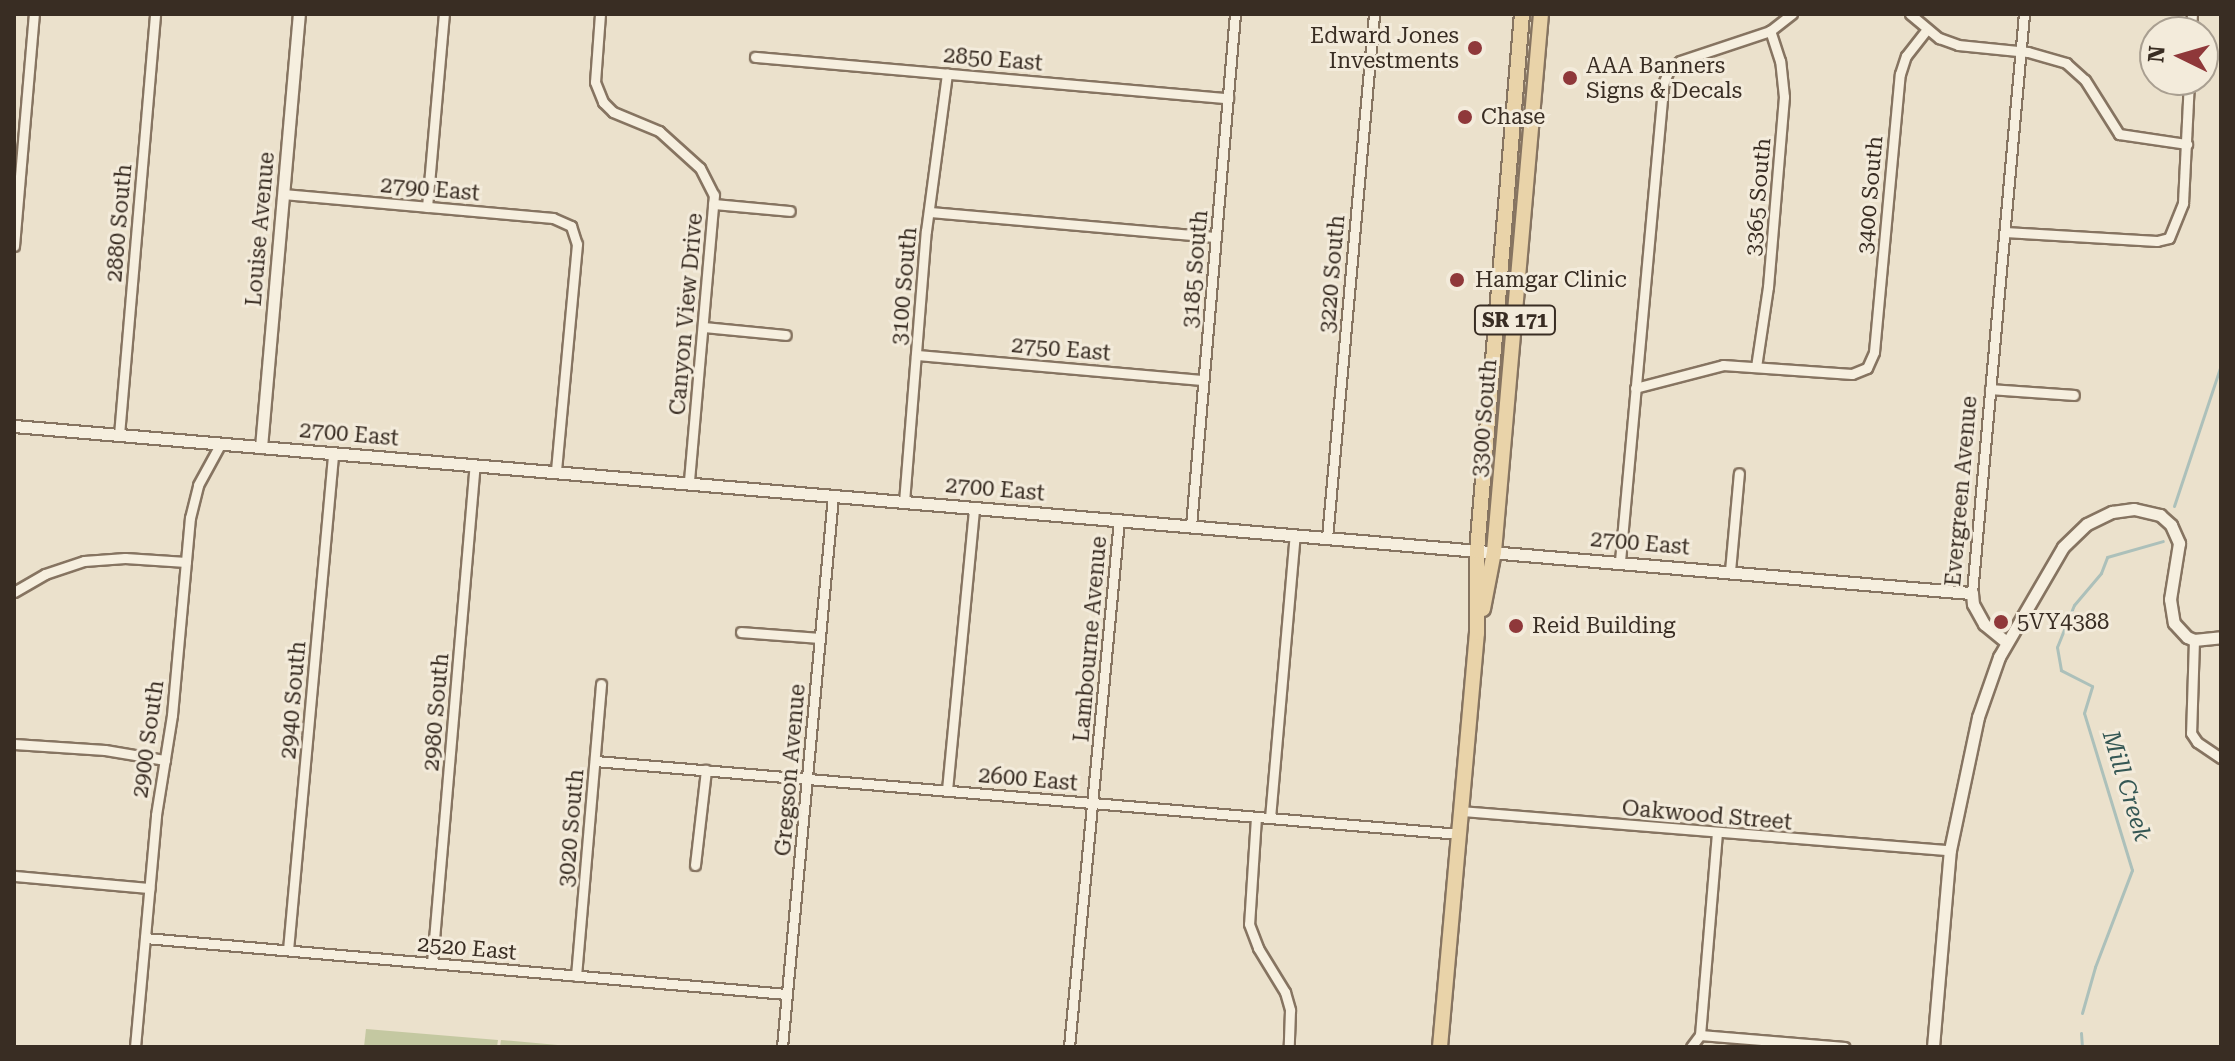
<!DOCTYPE html>
<style>
body{margin:0}
#map{position:relative;width:2235px;height:1061px;overflow:hidden;background:#ebe1cc;font-family:"Roboto Serif",serif}
div>[style]{position:absolute}
.green>*{inset:0;background:#c4c8a1}
.stream>*{height:3px;margin:-1.5px;padding:0 1.5px;transform-origin:1.5px;border-radius:1.5px;background:#acc0ba}
.roads{filter:drop-shadow(2px 0 #867461) drop-shadow(-2px 0 #867461) drop-shadow(0 2px #867461) drop-shadow(0 -2px #867461)}
.minor>*{height:9px;margin:-4.5px;padding:0 4.5px;transform-origin:4.5px;border-radius:4.5px;background:#f6efdf}
.tertiary>*{height:11px;margin:-5.5px;padding:0 5.5px;transform-origin:5.5px;border-radius:5.5px;background:#f6efdf}
.primary>*{height:14px;margin:-7px;padding:0 7px;transform-origin:7px;border-radius:7px;background:#e9d3a9}
.dots>*{width:22px;height:22px;translate:-50% -50%;box-sizing:border-box;border:4px solid #f3ebdb;border-radius:50%}
span{translate:-50% -50%;white-space:nowrap;text-align:center;line-height:1.15;-webkit-text-stroke:6px #f3ebdb;paint-order:stroke}
.shield-label span{padding:2px 6px;background:#f3ebdb;border:2px solid;border-radius:6px;-webkit-text-stroke-width:0}
.shield-label{font-size:20px;color:#392d23;font-weight:700}
.poi-label{font-size:22px;color:#392d23}
.right{translate:-100% -50%;text-align:right}
.left{translate:0 -50%;text-align:left}
.street-label{font-size:22px;color:#392d23}
.water-label{font-size:24px;color:#345754;font-style:italic}
.frame{position:absolute;inset:0;border:16px solid #392d23;pointer-events:none}
.north{position:absolute;left:2139px;top:16px;width:80px;height:80px;box-sizing:border-box;background:#f3ebdb;border:2px solid #a99f91;border-radius:50%;rotate:275deg;font-size:22px;font-weight:700;line-height:32px;text-align:center;color:#392d23}
.north::after{content:'';display:block;margin:auto;width:28px;height:36px;background:#8f383a;clip-path:polygon(50% 0,100% 100%,50% 72%,0 100%)}
</style>
<div id="map">
<div class="green">
<div style="clip-path:polygon(366px 1029px,498px 1040px,497px 1047px,364px 1047px)"></div>
<div style="clip-path:polygon(501px 1040px,580px 1047px,500px 1047px)"></div>
</div>
<div class="stream">
<div style="left:2174px;top:506px;width:149px;rotate:-71.6deg"></div>
<div style="left:2082px;top:1013px;width:48px;rotate:-74.2deg"></div>
<div style="left:2095px;top:967px;width:104px;rotate:-69.1deg"></div>
<div style="left:2132px;top:870px;width:164px;rotate:-107deg"></div>
<div style="left:2084px;top:713px;width:28px;rotate:-73deg"></div>
<div style="left:2092px;top:686px;width:35px;rotate:-153deg"></div>
<div style="left:2061px;top:670px;width:23px;rotate:-100deg"></div>
<div style="left:2057px;top:647px;width:45px;rotate:-68deg"></div>
<div style="left:2074px;top:605px;width:42px;rotate:-49.8deg"></div>
<div style="left:2101px;top:573px;width:17px;rotate:-69deg"></div>
<div style="left:2107px;top:557px;width:58px;rotate:-15.9deg"></div>
<div style="left:2081px;top:1033px;width:14px;rotate:86deg"></div>
</div>
<div class="roads">
<div class="minor">
<div style="left:600px;top:14px;width:68px;rotate:94.2deg"></div>
<div style="left:595px;top:82px;width:22px;rotate:68deg"></div>
<div style="left:603px;top:102px;width:14px;rotate:45deg"></div>
<div style="left:613px;top:112px;width:50px;rotate:22.4deg"></div>
<div style="left:659px;top:131px;width:55px;rotate:42.1deg"></div>
<div style="left:700px;top:168px;width:30px;rotate:63deg"></div>
<div style="left:714px;top:195px;width:289px;rotate:95deg"></div>
<div style="left:1910px;top:14px;width:38px;rotate:40deg"></div>
<div style="left:1939px;top:38px;width:20px;rotate:20deg"></div>
<div style="left:1958px;top:45px;width:70px;rotate:5.7deg"></div>
<div style="left:2028px;top:52px;width:40px;rotate:16deg"></div>
<div style="left:2066px;top:63px;width:25px;rotate:42deg"></div>
<div style="left:2085px;top:80px;width:64px;rotate:57.8deg"></div>
<div style="left:2119px;top:134px;width:69px;rotate:8.4deg"></div>
<div style="left:2191px;top:32px;width:18px;rotate:-87deg"></div>
<div style="left:755px;top:57px;width:475px;rotate:5deg"></div>
<div style="left:283px;top:194px;width:271px;rotate:5.1deg"></div>
<div style="left:553px;top:218px;width:20px;rotate:24deg"></div>
<div style="left:571px;top:226px;width:19px;rotate:72deg"></div>
<div style="left:577px;top:244px;width:229px;rotate:95.3deg"></div>
<div style="left:713px;top:204px;width:77px;rotate:5.2deg"></div>
<div style="left:427px;top:207px;width:194px;rotate:-85deg"></div>
<div style="left:929px;top:212px;width:288px;rotate:5deg"></div>
<div style="left:2005px;top:232px;width:152px;rotate:3.4deg"></div>
<div style="left:2157px;top:241px;width:12px;rotate:-14deg"></div>
<div style="left:2169px;top:238px;width:38px;rotate:-68deg"></div>
<div style="left:2183px;top:203px;width:123px;rotate:-87.2deg"></div>
<div style="left:14px;top:246px;width:233px;rotate:-85.1deg"></div>
<div style="left:703px;top:327px;width:83px;rotate:5.5deg"></div>
<div style="left:916px;top:355px;width:288px;rotate:5deg"></div>
<div style="left:1756px;top:367px;width:81px;rotate:-81.5deg"></div>
<div style="left:1768px;top:287px;width:191px;rotate:-85.2deg"></div>
<div style="left:1784px;top:97px;width:36px;rotate:-96deg"></div>
<div style="left:1780px;top:61px;width:32px;rotate:-108deg"></div>
<div style="left:1635px;top:388px;width:91px;rotate:-14.6deg"></div>
<div style="left:1723px;top:365px;width:129px;rotate:4deg"></div>
<div style="left:1852px;top:374px;width:16px;rotate:-22deg"></div>
<div style="left:1867px;top:368px;width:17px;rotate:-66deg"></div>
<div style="left:1874px;top:352px;width:279px;rotate:-84.7deg"></div>
<div style="left:1900px;top:74px;width:19px;rotate:-72deg"></div>
<div style="left:1906px;top:56px;width:34px;rotate:-52deg"></div>
<div style="left:1990px;top:389px;width:84px;rotate:4.1deg"></div>
<div style="left:119px;top:435px;width:423px;rotate:-85.1deg"></div>
<div style="left:904px;top:502px;width:272px;rotate:-85.4deg"></div>
<div style="left:926px;top:231px;width:159px;rotate:-82.4deg"></div>
<div style="left:1191px;top:526px;width:514px;rotate:-85.09deg"></div>
<div style="left:1327px;top:538px;width:526px;rotate:-84.87deg"></div>
<div style="left:1620px;top:561px;width:479px;rotate:-84.8deg"></div>
<div style="left:1663px;top:84px;width:15px;rotate:-67deg"></div>
<div style="left:1669px;top:70px;width:14px;rotate:-39deg"></div>
<div style="left:1680px;top:61px;width:95px;rotate:-18.4deg"></div>
<div style="left:1770px;top:31px;width:28px;rotate:-38deg"></div>
<div style="left:1730px;top:571px;width:98px;rotate:-84.8deg"></div>
<div style="left:14px;top:592px;width:36px;rotate:-30deg"></div>
<div style="left:45px;top:574px;width:41px;rotate:-18.4deg"></div>
<div style="left:84px;top:561px;width:41px;rotate:-4.2deg"></div>
<div style="left:125px;top:558px;width:61px;rotate:3.8deg"></div>
<div style="left:1972px;top:593px;width:581px;rotate:-84.87deg"></div>
<div style="left:741px;top:632px;width:78px;rotate:4.4deg"></div>
<div style="left:2194px;top:640px;width:93px;rotate:91.8deg"></div>
<div style="left:2191px;top:733px;width:11px;rotate:56deg"></div>
<div style="left:2197px;top:742px;width:29px;rotate:34deg"></div>
<div style="left:14px;top:744px;width:91px;rotate:3.8deg"></div>
<div style="left:105px;top:750px;width:61px;rotate:9.5deg"></div>
<div style="left:595px;top:761px;width:867px;rotate:4.83deg"></div>
<div style="left:947px;top:790px;width:283px;rotate:-84.5deg"></div>
<div style="left:1461px;top:811px;width:491px;rotate:4.6deg"></div>
<div style="left:1256px;top:817px;width:107px;rotate:93.7deg"></div>
<div style="left:1249px;top:924px;width:26px;rotate:69deg"></div>
<div style="left:1258px;top:948px;width:52px;rotate:58.5deg"></div>
<div style="left:1285px;top:992px;width:19px;rotate:74deg"></div>
<div style="left:1290px;top:1010px;width:37px;rotate:92deg"></div>
<div style="left:1270px;top:818px;width:284px;rotate:-85deg"></div>
<div style="left:695px;top:865px;width:96px;rotate:-83.4deg"></div>
<div style="left:14px;top:876px;width:136px;rotate:5.1deg"></div>
<div style="left:145px;top:938px;width:644px;rotate:4.99deg"></div>
<div style="left:288px;top:950px;width:499px;rotate:-84.8deg"></div>
<div style="left:432px;top:963px;width:500px;rotate:-85.1deg"></div>
<div style="left:576px;top:976px;width:293px;rotate:-85.1deg"></div>
<div style="left:1700px;top:1035px;width:145px;rotate:4.7deg"></div>
<div style="left:135px;top:1047px;width:233px;rotate:-84.8deg"></div>
<div style="left:156px;top:815px;width:101px;rotate:-80.9deg"></div>
<div style="left:172px;top:715px;width:198px;rotate:-84.8deg"></div>
<div style="left:190px;top:518px;width:34px;rotate:-76deg"></div>
<div style="left:198px;top:485px;width:48px;rotate:-61.3deg"></div>
<div style="left:782px;top:1047px;width:553px;rotate:-84.71deg"></div>
<div style="left:1069px;top:1047px;width:529px;rotate:-84.58deg"></div>
<div style="left:1691px;top:1047px;width:15px;rotate:-53deg"></div>
<div style="left:1700px;top:1035px;width:202px;rotate:-85.2deg"></div>
</div>
<div class="tertiary">
<div style="left:14px;top:426px;width:1965px;rotate:4.88deg"></div>
<div style="left:1972px;top:593px;width:11px;rotate:85deg"></div>
<div style="left:1973px;top:604px;width:23px;rotate:61deg"></div>
<div style="left:1984px;top:624px;width:28px;rotate:39deg"></div>
<div style="left:261px;top:447px;width:435px;rotate:-85deg"></div>
<div style="left:1933px;top:1047px;width:198px;rotate:-85.1deg"></div>
<div style="left:1950px;top:850px;width:136px;rotate:-78.1deg"></div>
<div style="left:1978px;top:717px;width:64px;rotate:-70.7deg"></div>
<div style="left:1999px;top:657px;width:127px;rotate:-59.8deg"></div>
<div style="left:2063px;top:547px;width:33px;rotate:-44deg"></div>
<div style="left:2087px;top:524px;width:28px;rotate:-26deg"></div>
<div style="left:2112px;top:512px;width:22px;rotate:-8deg"></div>
<div style="left:2134px;top:509px;width:27px;rotate:13deg"></div>
<div style="left:2160px;top:515px;width:15px;rotate:42deg"></div>
<div style="left:2171px;top:525px;width:20px;rotate:66deg"></div>
<div style="left:2179px;top:543px;width:57px;rotate:99.1deg"></div>
<div style="left:2170px;top:599px;width:24px;rotate:81deg"></div>
<div style="left:2174px;top:623px;width:19px;rotate:47deg"></div>
<div style="left:2187px;top:637px;width:8px;rotate:23deg"></div>
<div style="left:2194px;top:640px;width:27px;rotate:-6deg"></div>
</div>
<div class="primary">
<div style="left:1483px;top:609px;width:58px;rotate:-79.1deg"></div>
<div style="left:1494px;top:552px;width:540px;rotate:-85.01deg"></div>
<div style="left:1440px;top:1047px;width:416px;rotate:-84.9deg"></div>
<div style="left:1477px;top:633px;width:82px;rotate:-90deg"></div>
<div style="left:1477px;top:551px;width:539px;rotate:-85.21deg"></div>
</div>
</div>
<div class="dots">
<div style="left:1475px;top:48px;background:#8f383a"></div>
<div style="left:1570px;top:78px;background:#8f383a"></div>
<div style="left:1465px;top:117px;background:#8f383a"></div>
<div style="left:1457px;top:280px;background:#8f383a"></div>
<div style="left:2001px;top:622px;background:#8f383a"></div>
<div style="left:1516px;top:626px;background:#8f383a"></div>
</div>
<div class="shield-label">
<span style="left:1515px;top:320px">SR 171</span>
</div>
<div class="poi-label">
<span class="right" style="left:1459px;top:48px">Edward Jones<br>Investments</span>
<span class="left" style="left:1586px;top:78px">AAA Banners<br>Signs &amp; Decals</span>
<span class="left" style="left:1481px;top:117px">Chase</span>
<span class="left" style="left:1475px;top:280px">Hamgar Clinic</span>
<span class="left" style="left:2017px;top:622px">5VY4388</span>
<span class="left" style="left:1532px;top:626px">Reid Building</span>
</div>
<div class="street-label">
<span style="left:993px;top:59px;rotate:5deg">2850 East</span>
<span style="left:430px;top:189px;rotate:5deg">2790 East</span>
<span style="left:1870px;top:195px;rotate:-85deg">3400 South</span>
<span style="left:1758px;top:197px;rotate:-85deg">3365 South</span>
<span style="left:119px;top:223px;rotate:-85deg">2880 South</span>
<span style="left:260px;top:229px;rotate:-85deg">Louise Avenue</span>
<span style="left:1195px;top:269px;rotate:-85deg">3185 South</span>
<span style="left:1332px;top:274px;rotate:-85deg">3220 South</span>
<span style="left:904px;top:286px;rotate:-85deg">3100 South</span>
<span style="left:686px;top:314px;rotate:-85deg">Canyon View Drive</span>
<span style="left:1061px;top:349px;rotate:5deg">2750 East</span>
<span style="left:1484px;top:418px;rotate:-85deg">3300 South</span>
<span style="left:349px;top:434px;rotate:5deg">2700 East</span>
<span style="left:995px;top:489px;rotate:5deg">2700 East</span>
<span style="left:1961px;top:491px;rotate:-85deg">Evergreen Avenue</span>
<span style="left:1640px;top:543px;rotate:5deg">2700 East</span>
<span style="left:1090px;top:639px;rotate:-85deg">Lambourne Avenue</span>
<span style="left:293px;top:700px;rotate:-85deg">2940 South</span>
<span style="left:436px;top:712px;rotate:-85deg">2980 South</span>
<span style="left:148px;top:739px;rotate:-82deg">2900 South</span>
<span style="left:790px;top:770px;rotate:-85deg">Gregson Avenue</span>
<span style="left:1028px;top:779px;rotate:5deg">2600 East</span>
<span style="left:1707px;top:815px;rotate:5deg">Oakwood Street</span>
<span style="left:571px;top:828px;rotate:-85deg">3020 South</span>
<span style="left:467px;top:948px;rotate:5deg">2520 East</span>
</div>
<div class="water-label">
<span style="left:2126px;top:786px;rotate:73deg">Mill Creek</span>
</div>
<div class="frame"></div>
<div class="north">N</div>
</div>
